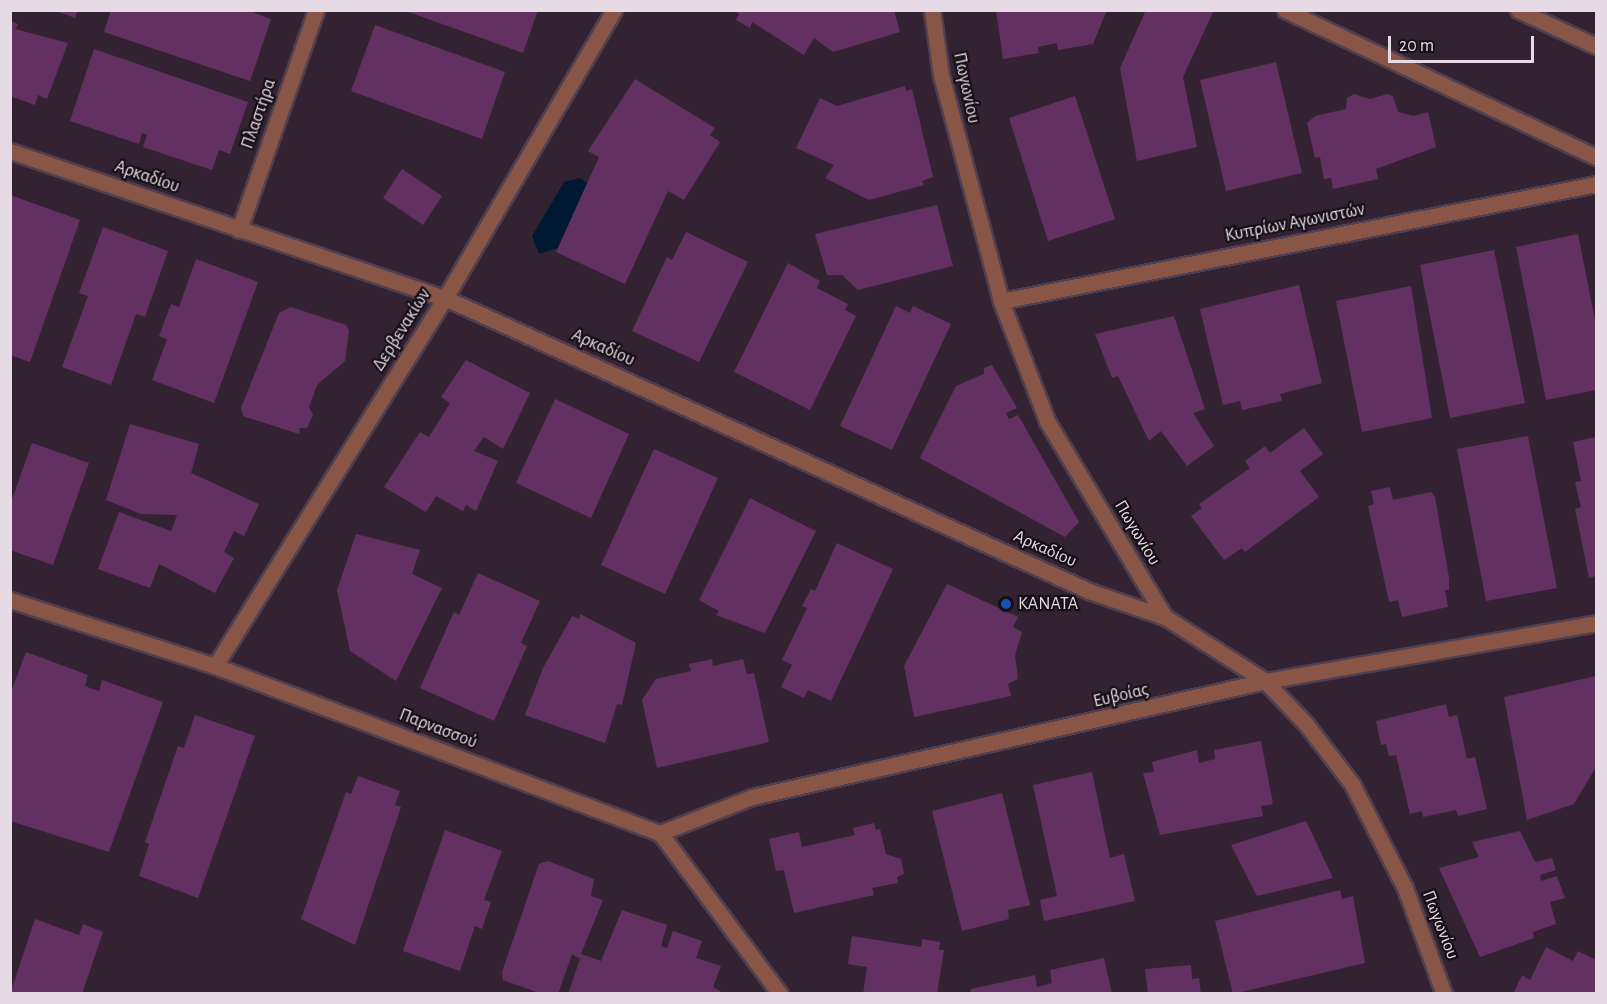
<!DOCTYPE html>
<meta charset="utf-8">
<style>
body{margin:0}
#map{position:relative;width:1607px;height:1004px;overflow:hidden;background:#332332;font-family:"Alegreya Sans",sans-serif}
div>[style]{position:absolute}
.water>*{inset:0;background:#001933}
.building>*{inset:0;background:#633161}
.roads{filter:drop-shadow(2px 0 #50404f) drop-shadow(-2px 0 #50404f) drop-shadow(0 2px #50404f) drop-shadow(0 -2px #50404f)}
.street>*{height:15px;margin:-7.5px;padding:0 7.5px;transform-origin:7.5px;border-radius:7.5px;background:#885546}
.dots>*{width:16px;height:16px;translate:-50% -50%;box-sizing:border-box;border:3px solid #160f16;border-radius:50%}
span{translate:-50% -50%;white-space:nowrap;text-align:center;line-height:1.15;-webkit-text-stroke:4.5px #160f16;paint-order:stroke}
.street-label{font-size:18px;color:#e6dbe5}
.poi-label{font-size:18px;color:#e6dbe5}
.left{translate:0 -50%;text-align:left}
.frame{position:absolute;inset:0;border:12px solid #e6dbe5;pointer-events:none}
.scale{position:absolute;left:1388px;top:36px;width:146px;height:27px;box-sizing:border-box;border:3px solid #e6dbe5;border-top:0;padding-left:8px;font-size:18px;line-height:21px;white-space:nowrap;color:#e6dbe5;-webkit-text-stroke:4px #160f16;paint-order:stroke}
</style>
<div id="map">
<div class="water">
<div style="clip-path:polygon(580px 178px,588px 184px,558px 248px,539px 254px,532px 236px,564px 182px)"></div>
</div>
<div class="building">
<div style="clip-path:polygon(54px 10px,78px 10px,75px 18px)"></div>
<div style="clip-path:polygon(111px 10px,247px 10px,271px 19px,250px 81px,104px 32px)"></div>
<div style="clip-path:polygon(403px 10px,538px 10px,523px 53px)"></div>
<div style="clip-path:polygon(733px 10px,894px 10px,900px 32px,833px 52px,814px 38px,804px 55px,752px 22px,750px 28px,736px 20px,739px 14px)"></div>
<div style="clip-path:polygon(996px 10px,1107px 10px,1093px 44px,1058px 50px,1057px 43px,1038px 47px,1039px 53px,1003px 59px)"></div>
<div style="clip-path:polygon(1146px 10px,1214px 10px,1183px 77px,1197px 147px,1137px 161px,1120px 68px)"></div>
<div style="clip-path:polygon(10px 21px,18px 24px,15px 29px,68px 43px,47px 99px,38px 95px,35px 105px,10px 96px)"></div>
<div style="clip-path:polygon(375px 25px,505px 72px,482px 139px,351px 91px)"></div>
<div style="clip-path:polygon(94px 49px,248px 102px,230px 154px,219px 150px,212px 170px,143px 147px,147px 135px,142px 133px,139px 144px,70px 121px)"></div>
<div style="clip-path:polygon(1276px 62px,1302px 173px,1226px 191px,1200px 80px)"></div>
<div style="clip-path:polygon(635px 79px,715px 128px,710px 135px,720px 142px,684px 200px,668px 191px,625px 284px,556px 252px,599px 157px,588px 151px)"></div>
<div style="clip-path:polygon(905px 86px,906px 91px,912px 89px,933px 177px,922px 181px,924px 185px,869px 200px,825px 178px,834px 165px,796px 148px,820px 98px,837px 106px)"></div>
<div style="clip-path:polygon(1354px 94px,1370px 99px,1387px 94px,1393px 96px,1398px 112px,1414px 116px,1428px 112px,1436px 147px,1376px 169px,1378px 179px,1333px 189px,1331px 178px,1324px 179px,1320px 157px,1315px 158px,1307px 123px,1315px 116px,1346px 109px,1347px 98px)"></div>
<div style="clip-path:polygon(1075px 96px,1115px 219px,1048px 241px,1009px 118px)"></div>
<div style="clip-path:polygon(402px 169px,442px 196px,423px 225px,383px 198px)"></div>
<div style="clip-path:polygon(10px 195px,80px 220px,30px 362px,10px 355px)"></div>
<div style="clip-path:polygon(937px 205px,953px 266px,858px 290px,842px 275px,827px 275px,815px 234px)"></div>
<div style="clip-path:polygon(103px 227px,168px 251px,145px 317px,136px 314px,111px 385px,62px 367px,88px 296px,79px 293px)"></div>
<div style="clip-path:polygon(686px 232px,748px 262px,699px 362px,632px 331px,667px 257px,672px 260px)"></div>
<div style="clip-path:polygon(1578px 234px,1596px 325px,1596px 390px,1546px 400px,1516px 247px)"></div>
<div style="clip-path:polygon(1494px 250px,1525px 403px,1450px 418px,1420px 265px)"></div>
<div style="clip-path:polygon(196px 259px,258px 282px,214px 403px,152px 380px,167px 339px,159px 336px,171px 304px,179px 307px)"></div>
<div style="clip-path:polygon(788px 263px,820px 281px,817px 288px,848px 304px,845px 310px,856px 316px,810px 410px,734px 372px)"></div>
<div style="clip-path:polygon(1299px 285px,1322px 383px,1280px 394px,1282px 401px,1242px 410px,1240px 401px,1223px 405px,1200px 309px)"></div>
<div style="clip-path:polygon(1411px 286px,1432px 418px,1362px 432px,1336px 301px)"></div>
<div style="clip-path:polygon(896px 306px,910px 313px,913px 306px,951px 324px,892px 450px,840px 426px)"></div>
<div style="clip-path:polygon(291px 307px,346px 325px,349px 331px,345px 361px,317px 385px,309px 407px,313px 415px,307px 428px,300px 428px,299px 434px,243px 416px,241px 408px,279px 313px)"></div>
<div style="clip-path:polygon(1174px 316px,1205px 409px,1193px 413px,1214px 446px,1187px 466px,1161px 431px,1149px 441px,1118px 376px,1112px 378px,1095px 334px)"></div>
<div style="clip-path:polygon(466px 360px,530px 393px,503px 449px,484px 437px,474px 451px,498px 461px,476px 511px,466px 505px,463px 511px,436px 496px,426px 512px,384px 487px,420px 432px,429px 437px,450px 403px,441px 397px)"></div>
<div style="clip-path:polygon(992px 365px,1017px 408px,1006px 413px,1009px 419px,1018px 415px,1079px 522px,1065px 537px,920px 458px,956px 386px,984px 374px,984px 368px)"></div>
<div style="clip-path:polygon(555px 399px,629px 434px,591px 518px,516px 483px)"></div>
<div style="clip-path:polygon(130px 424px,199px 444px,191px 473px,259px 504px,244px 536px,234px 531px,224px 552px,234px 558px,215px 593px,159px 564px,150px 588px,98px 569px,119px 512px,171px 531px,177px 515px,141px 514px,106px 500px)"></div>
<div style="clip-path:polygon(1304px 428px,1323px 454px,1300px 471px,1319px 497px,1245px 552px,1242px 548px,1224px 560px,1191px 516px,1202px 508px,1199px 504px,1250px 468px,1245px 461px,1265px 446px,1270px 453px)"></div>
<div style="clip-path:polygon(1528px 436px,1557px 588px,1486px 601px,1457px 449px)"></div>
<div style="clip-path:polygon(1596px 437px,1596px 576px,1589px 578px,1575px 509px,1581px 507px,1575px 482px,1581px 481px,1573px 442px)"></div>
<div style="clip-path:polygon(32px 443px,89px 463px,53px 565px,10px 550px,10px 505px)"></div>
<div style="clip-path:polygon(654px 449px,718px 478px,665px 594px,601px 565px)"></div>
<div style="clip-path:polygon(1390px 487px,1393px 500px,1431px 492px,1435px 497px,1449px 578px,1449px 590px,1445px 590px,1448px 607px,1402px 617px,1398px 600px,1389px 602px,1368px 506px,1374px 504px,1371px 491px)"></div>
<div style="clip-path:polygon(750px 498px,816px 531px,765px 633px,716px 615px,719px 611px,699px 600px)"></div>
<div style="clip-path:polygon(356px 534px,420px 550px,412px 574px,442px 588px,396px 681px,350px 651px,337px 590px)"></div>
<div style="clip-path:polygon(837px 543px,893px 569px,831px 701px,808px 690px,804px 698px,781px 687px,792px 665px,782px 660px,807px 608px,802px 606px,811px 589px,815px 591px)"></div>
<div style="clip-path:polygon(478px 573px,540px 601px,521px 643px,527px 646px,494px 721px,420px 688px,454px 612px,459px 615px)"></div>
<div style="clip-path:polygon(947px 584px,1018px 617px,1013px 627px,1022px 632px,1015px 655px,1018px 679px,1008px 684px,1011px 696px,914px 717px,904px 666px)"></div>
<div style="clip-path:polygon(580px 614px,636px 643px,622px 705px,617px 704px,605px 743px,525px 715px,543px 668px,572px 616px,579px 619px)"></div>
<div style="clip-path:polygon(26px 652px,88px 675px,85px 686px,90px 688px,99px 691px,102px 680px,163px 702px,109px 852px,10px 821px,10px 695px)"></div>
<div style="clip-path:polygon(712px 659px,713px 666px,743px 659px,747px 674px,754px 673px,769px 742px,657px 768px,642px 700px,656px 679px,691px 671px,689px 664px)"></div>
<div style="clip-path:polygon(1596px 676px,1596px 767px,1574px 804px,1527px 820px,1504px 697px)"></div>
<div style="clip-path:polygon(1446px 704px,1449px 717px,1457px 715px,1467px 759px,1475px 757px,1487px 809px,1458px 816px,1456px 810px,1423px 817px,1422px 811px,1410px 814px,1396px 755px,1389px 756px,1386px 744px,1381px 745px,1376px 721px)"></div>
<div style="clip-path:polygon(195px 715px,255px 736px,198px 898px,139px 876px,149px 844px,145px 842px,178px 746px,184px 748px)"></div>
<div style="clip-path:polygon(1261px 741px,1273px 804px,1261px 806px,1263px 816px,1160px 835px,1143px 773px,1154px 772px,1152px 762px,1197px 750px,1199px 763px,1215px 759px,1214px 750px)"></div>
<div style="clip-path:polygon(1092px 772px,1110px 858px,1124px 854px,1135px 901px,1044px 921px,1040px 900px,1057px 896px,1033px 785px)"></div>
<div style="clip-path:polygon(358px 776px,400px 791px,395px 805px,401px 807px,355px 945px,301px 919px,346px 792px,351px 794px)"></div>
<div style="clip-path:polygon(1002px 793px,1030px 905px,1008px 910px,1009px 919px,962px 931px,932px 811px)"></div>
<div style="clip-path:polygon(1306px 821px,1333px 878px,1257px 896px,1231px 845px)"></div>
<div style="clip-path:polygon(874px 823px,876px 830px,880px 829px,886px 854px,901px 859px,904px 874px,897px 877px,898px 883px,872px 888px,874px 895px,794px 913px,784px 870px,776px 871px,769px 839px,799px 832px,802px 847px,855px 835px,853px 828px)"></div>
<div style="clip-path:polygon(445px 830px,502px 851px,484px 900px,491px 902px,482px 929px,475px 926px,460px 971px,403px 951px)"></div>
<div style="clip-path:polygon(1520px 831px,1535px 862px,1552px 858px,1556px 870px,1540px 875px,1541px 881px,1557px 876px,1565px 898px,1550px 902px,1556px 924px,1533px 932px,1534px 938px,1480px 957px,1439px 868px,1479px 857px,1472px 842px)"></div>
<div style="clip-path:polygon(548px 861px,594px 879px,591px 896px,603px 900px,581px 954px,601px 961px,622px 910px,667px 925px,661px 946px,667px 948px,673px 931px,702px 941px,696px 958px,721px 966px,713px 987px,725px 994px,568px 994px,580px 959px,572px 954px,558px 994px,542px 994px,503px 980px,502px 972px,539px 864px)"></div>
<div style="clip-path:polygon(1340px 890px,1342px 899px,1353px 896px,1365px 963px,1233px 994px,1215px 921px)"></div>
<div style="clip-path:polygon(35px 919px,79px 935px,83px 924px,103px 932px,82px 994px,10px 994px)"></div>
<div style="clip-path:polygon(852px 936px,921px 947px,922px 939px,940px 942px,939px 950px,944px 950px,937px 994px,863px 994px,867px 967px,848px 964px)"></div>
<div style="clip-path:polygon(1546px 947px,1573px 961px,1578px 951px,1596px 960px,1596px 994px,1513px 994px,1522px 975px,1530px 980px)"></div>
<div style="clip-path:polygon(1104px 958px,1112px 994px,970px 994px,971px 989px,1035px 975px,1037px 987px,1052px 983px,1050px 970px)"></div>
<div style="clip-path:polygon(1191px 965px,1192px 979px,1199px 978px,1201px 994px,1148px 994px,1145px 969px)"></div>
</div>
<div class="roads">
<div class="street">
<div style="left:932px;top:10px;width:66px;rotate:82.1deg"></div>
<div style="left:941px;top:75px;width:234px;rotate:75.1deg"></div>
<div style="left:1001px;top:301px;width:129px;rotate:69deg"></div>
<div style="left:1047px;top:421px;width:229px;rotate:59deg"></div>
<div style="left:1165px;top:617px;width:119px;rotate:32.6deg"></div>
<div style="left:1265px;top:681px;width:59px;rotate:46.4deg"></div>
<div style="left:1306px;top:724px;width:76px;rotate:52.5deg"></div>
<div style="left:1352px;top:784px;width:117px;rotate:63deg"></div>
<div style="left:1405px;top:888px;width:113px;rotate:69.8deg"></div>
<div style="left:1285px;top:10px;width:344px;rotate:25.3deg"></div>
<div style="left:1518px;top:10px;width:86px;rotate:24.8deg"></div>
<div style="left:10px;top:151px;width:459px;rotate:18.7deg"></div>
<div style="left:445px;top:298px;width:708px;rotate:24.46deg"></div>
<div style="left:1089px;top:591px;width:80px;rotate:18.9deg"></div>
<div style="left:239px;top:230px;width:233px;rotate:-70.7deg"></div>
<div style="left:1001px;top:301px;width:606px;rotate:-11.12deg"></div>
<div style="left:10px;top:600px;width:215px;rotate:17.8deg"></div>
<div style="left:215px;top:666px;width:475px;rotate:20.6deg"></div>
<div style="left:660px;top:833px;width:201px;rotate:53.3deg"></div>
<div style="left:215px;top:666px;width:434px;rotate:-58deg"></div>
<div style="left:445px;top:298px;width:334px;rotate:-59.6deg"></div>
<div style="left:660px;top:833px;width:99px;rotate:-21.4deg"></div>
<div style="left:752px;top:797px;width:526px;rotate:-12.74deg"></div>
<div style="left:1265px;top:681px;width:336px;rotate:-9.9deg"></div>
</div>
</div>
<div class="dots">
<div style="left:1006px;top:604px;background:#1a4fb4"></div>
</div>
<div class="street-label">
<span style="left:966px;top:88px;rotate:78deg">Πωγωνίου</span>
<span style="left:259px;top:114px;rotate:-71deg">Πλαστήρα</span>
<span style="left:147px;top:177px;rotate:19deg">Αρκαδίου</span>
<span style="left:1295px;top:223px;rotate:-11deg">Κυπρίων Αγωνιστών</span>
<span style="left:402px;top:330px;rotate:-58deg">Δερβενακίων</span>
<span style="left:603px;top:348px;rotate:24deg">Αρκαδίου</span>
<span style="left:1137px;top:533px;rotate:59deg">Πωγωνίου</span>
<span style="left:1045px;top:549px;rotate:24deg">Αρκαδίου</span>
<span style="left:1121px;top:696px;rotate:-13deg">Ευβοίας</span>
<span style="left:438px;top:729px;rotate:21deg">Παρνασσού</span>
<span style="left:1440px;top:925px;rotate:69deg">Πωγωνίου</span>
</div>
<div class="poi-label">
<span class="left" style="left:1018px;top:604px">ΚΑΝΑΤΑ</span>
</div>
<div class="frame"></div>
<div class="scale">20 m</div>
</div>
